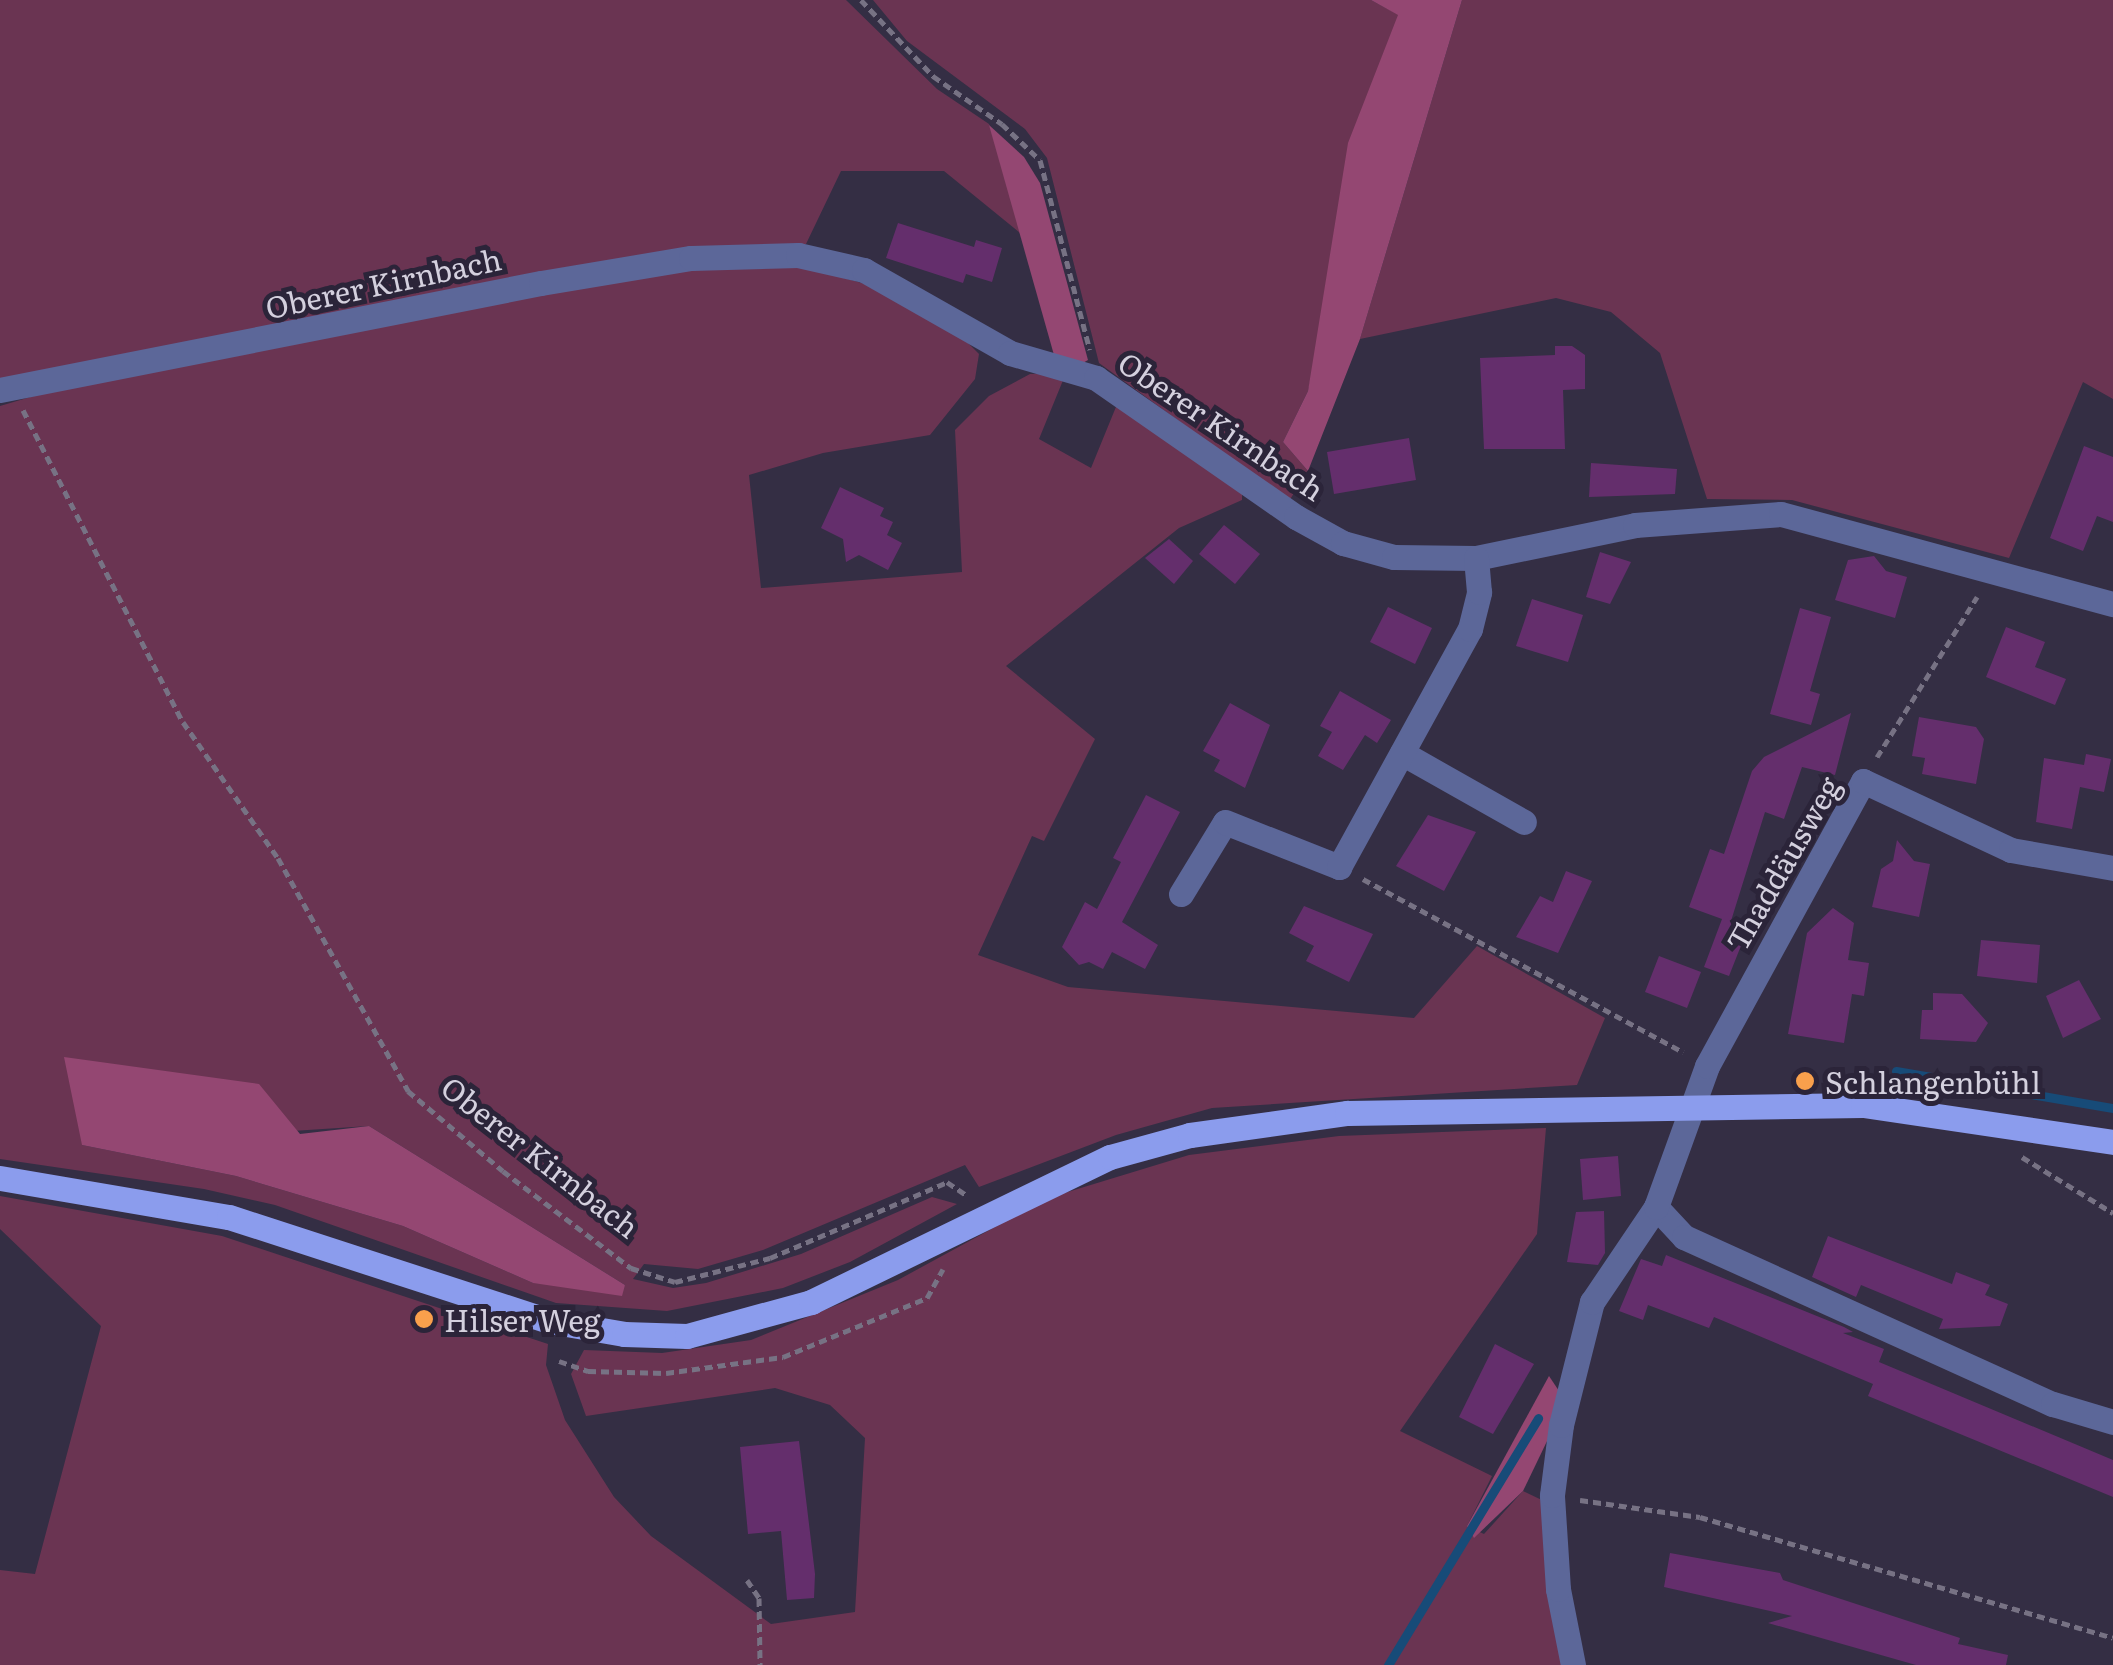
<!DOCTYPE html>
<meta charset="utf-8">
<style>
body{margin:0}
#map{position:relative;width:2113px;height:1665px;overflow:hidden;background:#342e44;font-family:Literata,serif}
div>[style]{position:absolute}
.green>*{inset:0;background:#6a3452}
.forest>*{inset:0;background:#944772}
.stream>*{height:9px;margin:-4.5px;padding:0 4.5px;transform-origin:4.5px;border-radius:4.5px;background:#174b78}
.building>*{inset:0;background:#642e6c}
.path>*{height:5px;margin-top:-2.5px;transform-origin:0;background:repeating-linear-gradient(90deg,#777284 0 8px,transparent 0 13px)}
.minor>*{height:25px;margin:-12.5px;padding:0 12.5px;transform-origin:12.5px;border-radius:12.5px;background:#5c6799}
.major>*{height:25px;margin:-12.5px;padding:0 12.5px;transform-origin:12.5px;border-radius:12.5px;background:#8b9ced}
.dots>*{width:28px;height:28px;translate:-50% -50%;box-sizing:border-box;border:5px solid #2b2439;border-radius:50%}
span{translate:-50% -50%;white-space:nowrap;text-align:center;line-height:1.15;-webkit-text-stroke:10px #2b2439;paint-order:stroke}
.street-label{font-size:30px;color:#d4d0de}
.poi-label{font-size:30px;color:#d4d0de}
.left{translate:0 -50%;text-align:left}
</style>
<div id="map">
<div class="green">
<div style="clip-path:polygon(0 0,846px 0,937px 89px,989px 124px,1025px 237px,944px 171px,841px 171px,806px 244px,0 380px)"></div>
<div style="clip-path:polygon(873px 0,1371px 0,1399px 15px,1381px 66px,1308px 391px,1283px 442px,1308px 471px,1289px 501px,1099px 363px,1047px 158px,1025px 129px,907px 41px)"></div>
<div style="clip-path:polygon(1462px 0,2113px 0,2113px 399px,2083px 382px,2009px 558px,1792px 500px,1707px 499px,1660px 353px,1611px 312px,1556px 298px,1360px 339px)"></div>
<div style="clip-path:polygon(evenodd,797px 265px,869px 285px,947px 322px,979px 354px,975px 379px,930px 435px,823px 453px,749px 475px,761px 588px,962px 572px,955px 430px,989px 396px,1030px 374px,1066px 373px,1039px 439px,1091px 468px,1118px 402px,1242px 489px,1242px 500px,1179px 528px,1006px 666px,1095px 739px,1044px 841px,1032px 836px,978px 955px,1068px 987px,1414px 1018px,1477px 946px,1605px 1018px,1577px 1085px,1212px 1108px,1116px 1135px,979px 1187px,965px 1165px,763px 1250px,698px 1269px,644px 1264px,633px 1279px,673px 1288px,706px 1283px,801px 1254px,932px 1197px,957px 1204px,850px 1262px,783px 1288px,667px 1311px,556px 1303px,275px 1205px,204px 1189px,0 1159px,0 406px,64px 387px,681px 266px,797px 265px,369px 1126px,625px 1285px,625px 1286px,533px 1283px,403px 1226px,236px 1176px,82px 1145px,369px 1126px)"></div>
<div style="clip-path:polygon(1546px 1128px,1537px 1234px,1400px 1431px,1492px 1476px,1467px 1526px,1484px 1534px,1523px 1491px,1546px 1502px,1563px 1665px,0 1665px,0 1570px,35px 1574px,101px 1326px,0 1229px,0 1196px,222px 1236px,548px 1344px,546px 1365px,565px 1420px,614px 1497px,651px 1536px,771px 1624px,855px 1612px,865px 1438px,830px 1405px,775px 1388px,586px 1416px,571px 1374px,584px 1350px,662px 1353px,751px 1340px,898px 1280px,1048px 1198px,1189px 1155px,1339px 1136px)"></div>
</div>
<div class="forest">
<div style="clip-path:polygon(1371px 0,1462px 0,1360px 339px,1308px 471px,1283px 442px,1308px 391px,1348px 143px,1398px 15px)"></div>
<div style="clip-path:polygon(989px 125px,1024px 157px,1040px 183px,1088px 360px,1081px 364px,1054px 355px)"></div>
<div style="clip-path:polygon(64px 1057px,259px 1084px,300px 1134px,369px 1126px,625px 1285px,622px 1296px,533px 1283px,403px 1226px,236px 1176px,82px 1145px)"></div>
<div style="clip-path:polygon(1549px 1376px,1559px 1391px,1549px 1437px,1523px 1491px,1474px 1538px,1467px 1526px)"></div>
</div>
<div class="stream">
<div style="left:1896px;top:1071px;width:220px;rotate:9.7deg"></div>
<div style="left:1388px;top:1665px;width:289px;rotate:-58.7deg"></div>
</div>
<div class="building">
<div style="clip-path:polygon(898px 223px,974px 247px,976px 240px,1002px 248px,992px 282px,966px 274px,963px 283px,886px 258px)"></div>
<div style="clip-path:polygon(1555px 346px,1572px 346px,1585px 355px,1585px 389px,1563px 390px,1565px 449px,1484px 449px,1480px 358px,1555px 355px)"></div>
<div style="clip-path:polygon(1409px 438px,1416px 480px,1334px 494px,1327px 452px)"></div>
<div style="clip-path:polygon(2084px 446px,2113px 457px,2113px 522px,2097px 516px,2083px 551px,2050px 538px)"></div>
<div style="clip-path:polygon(1591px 463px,1677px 469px,1675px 494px,1589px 497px)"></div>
<div style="clip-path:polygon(840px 487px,884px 508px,880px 516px,893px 522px,887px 535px,902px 543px,888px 570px,859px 555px,846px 562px,843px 539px,821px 528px)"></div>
<div style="clip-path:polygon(1224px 525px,1260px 554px,1235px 584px,1199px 554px)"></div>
<div style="clip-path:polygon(1169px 539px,1193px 561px,1174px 584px,1145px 558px)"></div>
<div style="clip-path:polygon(1600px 552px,1631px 562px,1610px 604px,1586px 597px)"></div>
<div style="clip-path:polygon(1874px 556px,1886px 571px,1907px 577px,1895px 618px,1835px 600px,1848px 560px)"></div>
<div style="clip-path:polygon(1532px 599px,1583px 615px,1568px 662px,1516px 646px)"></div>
<div style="clip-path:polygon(1388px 607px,1432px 628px,1415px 664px,1370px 642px)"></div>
<div style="clip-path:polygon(1800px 608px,1831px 617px,1810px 691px,1820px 694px,1811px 725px,1770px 714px)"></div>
<div style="clip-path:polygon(2006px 627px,2045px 642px,2035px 667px,2066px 679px,2055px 705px,1986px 677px)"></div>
<div style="clip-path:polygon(1340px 691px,1391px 720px,1377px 743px,1365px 735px,1343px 770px,1318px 756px,1332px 732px,1320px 726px)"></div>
<div style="clip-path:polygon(1230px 703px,1270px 725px,1245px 788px,1214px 771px,1220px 760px,1203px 751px)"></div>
<div style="clip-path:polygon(1851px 713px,1835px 775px,1802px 767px,1784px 819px,1765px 812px,1731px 921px,1748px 928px,1729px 976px,1704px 967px,1722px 919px,1689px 907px,1710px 849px,1724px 854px,1752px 771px,1764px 757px)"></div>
<div style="clip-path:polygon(1919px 717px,1976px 727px,1984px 739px,1976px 784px,1922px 774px,1925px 758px,1912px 756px)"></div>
<div style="clip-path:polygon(2086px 754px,2111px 759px,2104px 792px,2080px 787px,2072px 829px,2036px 822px,2044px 758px,2084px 765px)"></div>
<div style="clip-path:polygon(1146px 795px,1180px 812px,1122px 922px,1158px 945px,1145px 969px,1112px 952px,1103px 969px,1089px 962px,1079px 965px,1062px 947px,1085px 902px,1097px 909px,1121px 862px,1113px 858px)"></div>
<div style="clip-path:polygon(1428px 815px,1476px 832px,1444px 891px,1396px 866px)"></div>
<div style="clip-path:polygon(1897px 840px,1914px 861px,1930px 864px,1919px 917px,1872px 907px,1881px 869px,1893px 861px)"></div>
<div style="clip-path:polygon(1566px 871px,1592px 881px,1558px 953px,1516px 937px,1540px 896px,1553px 902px)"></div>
<div style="clip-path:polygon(1304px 906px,1373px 934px,1349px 982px,1306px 961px,1314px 946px,1289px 933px)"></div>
<div style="clip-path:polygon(1833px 908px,1854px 923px,1848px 960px,1869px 963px,1864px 996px,1852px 994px,1844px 1043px,1788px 1034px,1807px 933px)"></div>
<div style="clip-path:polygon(1981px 940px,2040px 945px,2037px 983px,1977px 976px)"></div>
<div style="clip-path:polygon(1659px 956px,1701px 972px,1687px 1008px,1645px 992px)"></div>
<div style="clip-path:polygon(2079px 980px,2101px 1019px,2063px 1038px,2046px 996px)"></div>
<div style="clip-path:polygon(1933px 993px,1962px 994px,1988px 1023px,1976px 1042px,1920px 1039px,1922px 1010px,1933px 1010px)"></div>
<div style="clip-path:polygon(1618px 1156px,1621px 1196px,1583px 1200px,1580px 1159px)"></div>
<div style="clip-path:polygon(1604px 1211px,1605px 1253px,1598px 1265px,1567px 1262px,1576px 1212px)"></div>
<div style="clip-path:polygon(1828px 1236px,1952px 1284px,1956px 1272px,1990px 1285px,1985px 1295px,2008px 1304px,2000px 1326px,1939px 1329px,1943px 1319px,1861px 1285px,1856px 1297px,1812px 1277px)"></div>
<div style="clip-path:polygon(1666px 1255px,1844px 1327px,1853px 1332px,1843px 1333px,1884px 1349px,1879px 1362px,2113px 1460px,2113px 1497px,1868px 1396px,1873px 1384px,1714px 1317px,1709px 1328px,1648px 1305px,1643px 1320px,1619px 1311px,1641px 1259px,1662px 1266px)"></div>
<div style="clip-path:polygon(1495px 1344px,1534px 1364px,1493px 1434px,1459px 1417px)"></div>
<div style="clip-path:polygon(799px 1441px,815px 1574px,814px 1598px,787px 1600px,781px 1531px,748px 1534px,740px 1447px)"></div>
<div style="clip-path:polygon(1670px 1553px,1780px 1573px,1783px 1580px,1960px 1638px,1958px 1644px,2008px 1655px,2006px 1665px,1916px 1665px,1768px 1623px,1792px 1616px,1664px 1587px)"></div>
</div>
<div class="path">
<div style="left:861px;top:0;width:105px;rotate:46.5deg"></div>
<div style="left:933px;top:76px;width:84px;rotate:34.8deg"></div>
<div style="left:1002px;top:124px;width:52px;rotate:43.5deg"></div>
<div style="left:1040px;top:160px;width:196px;rotate:75.3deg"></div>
<div style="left:23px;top:410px;width:351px;rotate:62.9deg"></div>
<div style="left:183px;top:722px;width:166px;rotate:55.1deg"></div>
<div style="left:278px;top:858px;width:267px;rotate:60.8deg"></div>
<div style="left:408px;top:1091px;width:124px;rotate:40.1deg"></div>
<div style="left:503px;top:1171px;width:161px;rotate:37.2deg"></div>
<div style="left:631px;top:1268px;width:46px;rotate:17.7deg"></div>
<div style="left:675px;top:1282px;width:98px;rotate:-14.2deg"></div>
<div style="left:770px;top:1258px;width:193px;rotate:-23.2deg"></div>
<div style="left:947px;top:1182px;width:23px;rotate:34deg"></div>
<div style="left:1877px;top:757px;width:189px;rotate:-58deg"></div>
<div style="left:1363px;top:879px;width:364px;rotate:28.4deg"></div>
<div style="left:2022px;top:1157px;width:107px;rotate:31.6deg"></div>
<div style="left:559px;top:1361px;width:31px;rotate:19deg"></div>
<div style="left:588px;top:1371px;width:78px;rotate:1.5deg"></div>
<div style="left:666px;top:1373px;width:118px;rotate:-7.8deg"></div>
<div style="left:783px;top:1357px;width:156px;rotate:-22.3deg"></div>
<div style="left:927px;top:1298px;width:33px;rotate:-61deg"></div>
<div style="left:1580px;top:1500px;width:121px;rotate:8.1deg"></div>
<div style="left:1700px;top:1517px;width:430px;rotate:16.3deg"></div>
<div style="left:747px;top:1580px;width:22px;rotate:56deg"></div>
<div style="left:759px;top:1598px;width:67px;rotate:89.1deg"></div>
</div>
<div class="minor">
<div style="left:0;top:390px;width:551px;rotate:-11.19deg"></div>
<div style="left:541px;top:283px;width:152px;rotate:-9.5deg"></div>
<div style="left:691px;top:258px;width:107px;rotate:-1.6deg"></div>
<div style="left:798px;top:255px;width:68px;rotate:12.8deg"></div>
<div style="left:864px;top:270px;width:168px;rotate:29.6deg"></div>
<div style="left:1010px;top:353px;width:90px;rotate:16.2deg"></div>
<div style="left:1096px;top:378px;width:244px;rotate:34.8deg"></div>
<div style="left:1296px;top:517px;width:54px;rotate:29deg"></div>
<div style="left:1343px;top:543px;width:53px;rotate:15.4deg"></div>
<div style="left:1394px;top:557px;width:82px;rotate:0.7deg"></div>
<div style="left:1476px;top:558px;width:162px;rotate:-11.7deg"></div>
<div style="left:1635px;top:525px;width:146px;rotate:-4.3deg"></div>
<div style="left:1781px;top:514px;width:344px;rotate:15.2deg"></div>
<div style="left:1402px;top:753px;width:140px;rotate:29.5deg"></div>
<div style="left:1181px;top:894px;width:84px;rotate:-58.6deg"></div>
<div style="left:1225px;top:822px;width:123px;rotate:21.5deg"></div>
<div style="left:1339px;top:867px;width:272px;rotate:-61.2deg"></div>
<div style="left:1470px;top:629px;width:38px;rotate:-76deg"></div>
<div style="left:1479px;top:592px;width:34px;rotate:-95deg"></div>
<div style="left:1656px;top:1207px;width:41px;rotate:47deg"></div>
<div style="left:1684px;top:1237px;width:405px;rotate:24.4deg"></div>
<div style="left:2053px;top:1404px;width:63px;rotate:16.7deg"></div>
<div style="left:1573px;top:1665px;width:77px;rotate:-101.2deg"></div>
<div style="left:1558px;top:1589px;width:94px;rotate:-93.7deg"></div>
<div style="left:1552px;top:1495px;width:71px;rotate:-82.7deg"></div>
<div style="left:1561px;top:1425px;width:127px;rotate:-75.9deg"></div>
<div style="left:1592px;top:1302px;width:115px;rotate:-56deg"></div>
<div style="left:1656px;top:1207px;width:150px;rotate:-70.1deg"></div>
<div style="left:1707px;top:1066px;width:325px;rotate:-61.3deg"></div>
<div style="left:1863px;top:781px;width:163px;rotate:25deg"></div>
<div style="left:2011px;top:850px;width:104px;rotate:10deg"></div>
</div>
<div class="major">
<div style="left:0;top:1178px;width:232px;rotate:9.7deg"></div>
<div style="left:229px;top:1217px;width:336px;rotate:18deg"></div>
<div style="left:549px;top:1321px;width:76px;rotate:9.8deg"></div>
<div style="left:624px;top:1334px;width:63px;rotate:1.8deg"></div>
<div style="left:687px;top:1336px;width:129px;rotate:-15.3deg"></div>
<div style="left:811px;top:1302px;width:332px;rotate:-25.9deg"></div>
<div style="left:1110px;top:1157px;width:83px;rotate:-15.4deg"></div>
<div style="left:1190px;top:1135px;width:159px;rotate:-8deg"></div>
<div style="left:1347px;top:1113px;width:516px;rotate:-0.89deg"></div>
<div style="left:1863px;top:1105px;width:253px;rotate:8.4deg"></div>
</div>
<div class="dots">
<div style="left:1805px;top:1081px;background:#f9a04c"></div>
<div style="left:424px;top:1319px;background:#f9a04c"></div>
</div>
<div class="street-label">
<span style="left:383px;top:282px;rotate:-12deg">Oberer Kirnbach</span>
<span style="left:1222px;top:425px;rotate:34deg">Oberer Kirnbach</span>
<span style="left:1782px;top:863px;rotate:-60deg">Thaddäusweg</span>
<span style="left:541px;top:1156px;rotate:38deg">Oberer Kirnbach</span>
</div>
<div class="poi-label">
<span class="left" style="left:1825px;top:1081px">Schlangenbühl</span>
<span class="left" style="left:444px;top:1319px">Hilser Weg</span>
</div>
</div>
